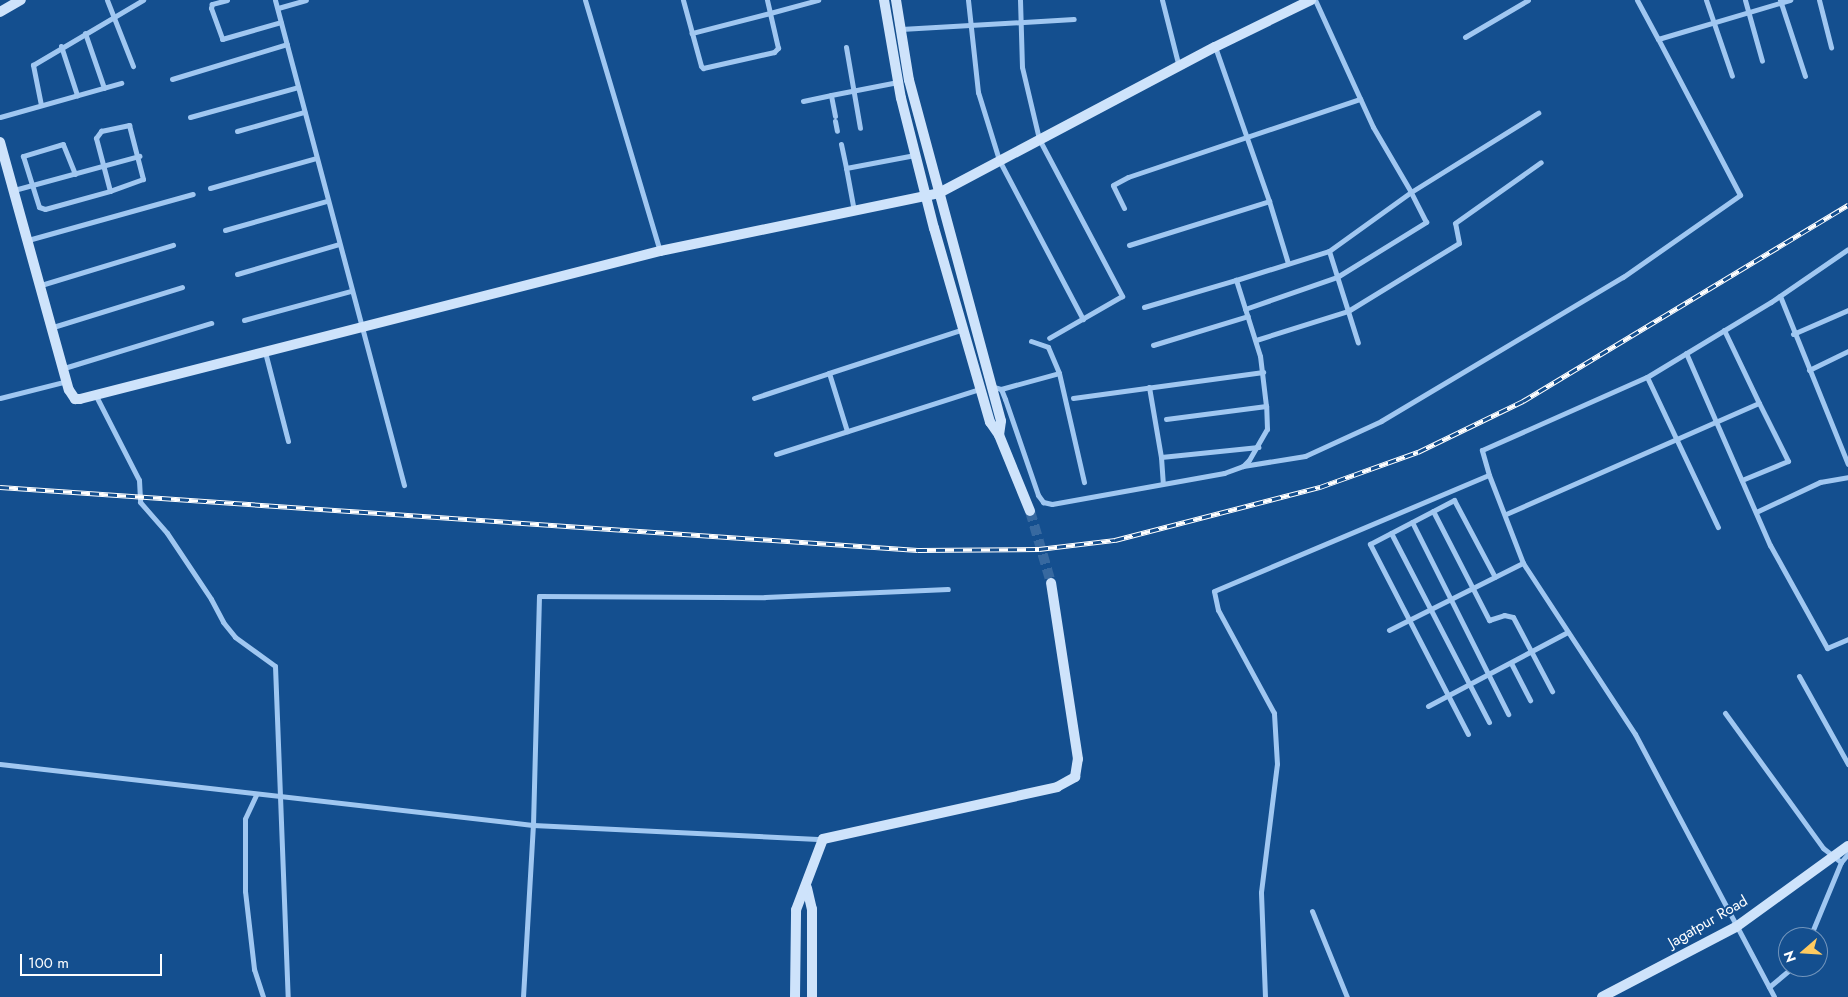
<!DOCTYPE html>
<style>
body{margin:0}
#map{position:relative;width:1848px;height:997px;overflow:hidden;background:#144f8f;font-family:Jost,sans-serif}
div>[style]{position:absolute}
.secondary-tunnel>*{height:10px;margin-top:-5px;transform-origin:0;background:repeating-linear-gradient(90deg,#3769a0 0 10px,transparent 0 15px)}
.street>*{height:5px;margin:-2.5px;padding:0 2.5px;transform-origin:2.5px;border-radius:2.5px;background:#a0c7f1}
.secondary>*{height:10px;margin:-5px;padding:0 5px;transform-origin:5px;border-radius:5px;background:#cee3fb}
.rail>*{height:5px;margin-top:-2.5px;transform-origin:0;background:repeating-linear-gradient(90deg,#144f8f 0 9px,#fff 0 18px);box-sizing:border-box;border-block:1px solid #fff}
span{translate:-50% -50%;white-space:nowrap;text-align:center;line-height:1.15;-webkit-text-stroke:4px #144f8f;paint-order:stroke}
.street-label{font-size:15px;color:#fff}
.north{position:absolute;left:1778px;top:927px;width:50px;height:50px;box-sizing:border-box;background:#144f8f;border:1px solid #7295bc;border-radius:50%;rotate:251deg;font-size:14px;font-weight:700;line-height:20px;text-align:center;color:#fff}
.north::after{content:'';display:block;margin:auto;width:18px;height:22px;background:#ffcb60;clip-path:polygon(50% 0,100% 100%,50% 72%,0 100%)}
.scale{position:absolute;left:20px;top:954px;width:142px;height:22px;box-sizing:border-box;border:2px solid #fff;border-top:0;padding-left:6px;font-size:15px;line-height:18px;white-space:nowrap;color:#fff;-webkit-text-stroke:4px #144f8f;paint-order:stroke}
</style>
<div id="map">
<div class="secondary-tunnel">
<div style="left:1030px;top:511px;width:75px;rotate:73.7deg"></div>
</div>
<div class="street">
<div style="left:107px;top:0;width:71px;rotate:68.5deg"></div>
<div style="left:227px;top:0;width:16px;rotate:165deg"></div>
<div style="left:212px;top:4px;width:4px;rotate:104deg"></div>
<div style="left:211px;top:8px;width:33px;rotate:70deg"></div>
<div style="left:222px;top:39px;width:61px;rotate:-16.1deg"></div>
<div style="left:275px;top:0;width:502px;rotate:75.11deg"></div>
<div style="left:585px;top:0;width:262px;rotate:73.4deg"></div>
<div style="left:683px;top:0;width:68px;rotate:74.7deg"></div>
<div style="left:701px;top:66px;width:3px;rotate:45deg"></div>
<div style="left:703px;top:68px;width:73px;rotate:-12.7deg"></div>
<div style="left:774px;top:52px;width:6px;rotate:-45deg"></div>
<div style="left:778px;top:48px;width:36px;rotate:-103deg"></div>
<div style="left:770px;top:13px;width:81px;rotate:165.6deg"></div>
<div style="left:767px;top:0;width:13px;rotate:77deg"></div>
<div style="left:770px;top:13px;width:50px;rotate:-15.2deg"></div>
<div style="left:968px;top:0;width:93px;rotate:83.8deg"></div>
<div style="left:978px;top:92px;width:71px;rotate:72.8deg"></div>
<div style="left:999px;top:160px;width:180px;rotate:62.2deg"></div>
<div style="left:1020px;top:0;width:67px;rotate:88.3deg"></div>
<div style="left:1022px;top:67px;width:74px;rotate:76.7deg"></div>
<div style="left:1039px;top:139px;width:178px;rotate:62.1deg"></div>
<div style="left:1122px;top:296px;width:84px;rotate:150.1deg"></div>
<div style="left:1162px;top:0;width:69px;rotate:75.8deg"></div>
<div style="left:1637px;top:0;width:44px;rotate:61.7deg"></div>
<div style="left:1658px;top:39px;width:138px;rotate:-16.5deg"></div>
<div style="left:1706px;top:0;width:80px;rotate:71.1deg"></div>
<div style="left:1745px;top:0;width:63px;rotate:74.4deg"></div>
<div style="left:1780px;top:0;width:80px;rotate:71.8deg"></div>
<div style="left:1819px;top:0;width:49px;rotate:75.7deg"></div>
<div style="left:278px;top:8px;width:29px;rotate:-16deg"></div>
<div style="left:901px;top:29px;width:173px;rotate:-3.3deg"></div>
<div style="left:85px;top:33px;width:58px;rotate:70.9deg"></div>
<div style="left:1465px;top:37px;width:73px;rotate:-30.4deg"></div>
<div style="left:61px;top:46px;width:52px;rotate:71.9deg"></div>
<div style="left:846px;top:47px;width:82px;rotate:80.2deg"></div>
<div style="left:172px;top:79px;width:120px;rotate:-16.9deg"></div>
<div style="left:803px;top:101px;width:29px;rotate:-12deg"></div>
<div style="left:41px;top:105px;width:41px;rotate:-101.3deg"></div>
<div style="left:33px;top:65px;width:128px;rotate:-30.6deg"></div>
<div style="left:835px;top:116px;width:21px;rotate:-101deg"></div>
<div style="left:831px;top:95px;width:68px;rotate:-11deg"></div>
<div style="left:0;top:117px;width:126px;rotate:-15.7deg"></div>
<div style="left:190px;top:117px;width:112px;rotate:-15.5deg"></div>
<div style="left:835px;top:121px;width:10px;rotate:79deg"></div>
<div style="left:237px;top:131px;width:70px;rotate:-15.8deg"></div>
<div style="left:841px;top:144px;width:25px;rotate:78deg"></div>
<div style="left:75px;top:174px;width:32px;rotate:-112deg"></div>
<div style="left:63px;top:144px;width:42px;rotate:163.3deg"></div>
<div style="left:23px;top:156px;width:53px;rotate:72.6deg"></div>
<div style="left:39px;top:207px;width:6px;rotate:18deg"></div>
<div style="left:45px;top:209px;width:67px;rotate:-15.5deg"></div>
<div style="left:110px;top:191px;width:55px;rotate:-104.8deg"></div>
<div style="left:96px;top:138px;width:9px;rotate:-54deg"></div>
<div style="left:101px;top:131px;width:29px;rotate:-12deg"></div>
<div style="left:129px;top:125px;width:56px;rotate:75.5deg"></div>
<div style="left:143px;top:179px;width:35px;rotate:160deg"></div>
<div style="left:210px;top:188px;width:110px;rotate:-15.8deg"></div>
<div style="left:14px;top:190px;width:130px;rotate:-15.2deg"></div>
<div style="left:1269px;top:201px;width:65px;rotate:73deg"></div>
<div style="left:1124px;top:208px;width:25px;rotate:-116deg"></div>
<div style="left:1113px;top:185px;width:17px;rotate:-28deg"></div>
<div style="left:1128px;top:177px;width:245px;rotate:-18.6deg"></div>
<div style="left:854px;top:211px;width:44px;rotate:-100.5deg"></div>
<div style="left:846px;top:168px;width:70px;rotate:-10.7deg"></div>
<div style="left:225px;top:230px;width:106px;rotate:-15.9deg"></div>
<div style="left:28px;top:240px;width:171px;rotate:-15.6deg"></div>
<div style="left:1129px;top:245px;width:147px;rotate:-17.4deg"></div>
<div style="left:1269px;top:201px;width:163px;rotate:-109.3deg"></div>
<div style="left:1329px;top:251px;width:96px;rotate:72.5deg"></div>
<div style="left:237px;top:274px;width:106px;rotate:-16.4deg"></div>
<div style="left:41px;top:285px;width:138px;rotate:-16.9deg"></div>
<div style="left:1780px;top:296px;width:181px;rotate:68deg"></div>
<div style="left:1144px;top:307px;width:96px;rotate:-16.4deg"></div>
<div style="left:1245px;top:309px;width:97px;rotate:-19.2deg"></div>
<div style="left:1337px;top:277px;width:105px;rotate:-31.7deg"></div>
<div style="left:1426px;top:222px;width:34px;rotate:-117deg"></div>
<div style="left:1411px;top:192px;width:150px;rotate:-31.9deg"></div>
<div style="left:244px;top:320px;width:111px;rotate:-15.2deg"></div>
<div style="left:53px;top:327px;width:135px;rotate:-17.2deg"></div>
<div style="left:1724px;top:330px;width:81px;rotate:64.4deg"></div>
<div style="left:1793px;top:334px;width:60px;rotate:-23.6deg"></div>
<div style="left:1256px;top:340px;width:96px;rotate:-17.5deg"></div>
<div style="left:1348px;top:311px;width:130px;rotate:-31.5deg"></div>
<div style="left:1459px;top:243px;width:20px;rotate:-101deg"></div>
<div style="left:1455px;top:223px;width:105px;rotate:-35.3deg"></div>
<div style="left:1031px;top:341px;width:18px;rotate:19deg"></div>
<div style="left:1048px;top:347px;width:28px;rotate:67deg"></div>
<div style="left:1153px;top:345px;width:99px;rotate:-17deg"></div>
<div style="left:265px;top:352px;width:92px;rotate:75.5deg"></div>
<div style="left:1686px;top:353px;width:210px;rotate:66.4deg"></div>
<div style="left:1770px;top:545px;width:118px;rotate:61deg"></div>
<div style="left:1827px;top:648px;width:23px;rotate:-23deg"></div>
<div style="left:64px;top:368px;width:154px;rotate:-17deg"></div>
<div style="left:1809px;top:370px;width:43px;rotate:-26deg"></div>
<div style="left:829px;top:373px;width:142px;rotate:-18.1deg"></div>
<div style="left:1647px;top:377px;width:166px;rotate:64.7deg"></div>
<div style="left:990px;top:386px;width:11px;rotate:15deg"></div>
<div style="left:1001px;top:389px;width:11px;rotate:68deg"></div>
<div style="left:1005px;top:399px;width:102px;rotate:71deg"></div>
<div style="left:1038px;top:495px;width:9px;rotate:54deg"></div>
<div style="left:1043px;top:502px;width:9px;rotate:13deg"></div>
<div style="left:1052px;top:504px;width:175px;rotate:-10.2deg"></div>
<div style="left:1224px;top:473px;width:20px;rotate:-20deg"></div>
<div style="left:1243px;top:466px;width:8px;rotate:-45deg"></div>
<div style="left:1249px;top:460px;width:36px;rotate:-60deg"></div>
<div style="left:1267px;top:429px;width:23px;rotate:-92deg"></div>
<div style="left:1266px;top:406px;width:50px;rotate:-96.8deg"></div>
<div style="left:1260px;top:356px;width:80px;rotate:-107.5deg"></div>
<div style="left:1236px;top:280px;width:97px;rotate:-17.3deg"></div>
<div style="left:1329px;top:251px;width:101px;rotate:-35.7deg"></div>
<div style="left:1411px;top:192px;width:75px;rotate:-120.3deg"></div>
<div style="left:1373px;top:127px;width:140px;rotate:-114.5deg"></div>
<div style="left:1149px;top:387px;width:71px;rotate:80.3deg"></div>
<div style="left:1161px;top:457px;width:98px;rotate:-5.9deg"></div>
<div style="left:1001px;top:389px;width:60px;rotate:-15.4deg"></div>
<div style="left:1059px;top:373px;width:112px;rotate:77.1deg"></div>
<div style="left:96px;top:396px;width:94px;rotate:62.9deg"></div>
<div style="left:139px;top:480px;width:22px;rotate:87deg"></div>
<div style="left:140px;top:502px;width:41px;rotate:48.9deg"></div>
<div style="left:167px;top:533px;width:79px;rotate:56.3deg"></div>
<div style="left:211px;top:599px;width:26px;rotate:62deg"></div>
<div style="left:223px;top:622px;width:19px;rotate:51deg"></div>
<div style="left:235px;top:637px;width:49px;rotate:35.9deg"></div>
<div style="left:275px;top:666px;width:331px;rotate:87.8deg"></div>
<div style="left:0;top:398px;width:69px;rotate:-14.2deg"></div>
<div style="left:754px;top:398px;width:79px;rotate:-18.4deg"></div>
<div style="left:829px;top:373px;width:61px;rotate:72.8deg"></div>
<div style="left:1073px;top:398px;width:192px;rotate:-7.8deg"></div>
<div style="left:1166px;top:419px;width:101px;rotate:-7.4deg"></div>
<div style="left:776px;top:454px;width:214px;rotate:-17.7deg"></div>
<div style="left:1161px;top:457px;width:26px;rotate:86deg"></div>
<div style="left:1243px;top:466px;width:63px;rotate:-9.2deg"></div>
<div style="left:1305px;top:456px;width:84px;rotate:-24.7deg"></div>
<div style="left:1381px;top:421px;width:282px;rotate:-30.8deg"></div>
<div style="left:1623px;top:277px;width:143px;rotate:-35deg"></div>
<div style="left:1740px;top:195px;width:176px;rotate:-117.7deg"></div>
<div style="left:1489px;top:475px;width:26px;rotate:-106deg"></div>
<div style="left:1482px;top:450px;width:180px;rotate:-23.9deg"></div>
<div style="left:1647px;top:377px;width:145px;rotate:-31.2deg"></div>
<div style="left:1771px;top:302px;width:93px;rotate:-34.5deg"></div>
<div style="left:1433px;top:511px;width:123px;rotate:62.8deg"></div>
<div style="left:1489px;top:620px;width:16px;rotate:-18deg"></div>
<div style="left:1504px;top:615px;width:9px;rotate:13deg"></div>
<div style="left:1513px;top:617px;width:84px;rotate:62.2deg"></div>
<div style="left:1756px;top:512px;width:71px;rotate:-25.1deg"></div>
<div style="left:1820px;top:482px;width:28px;rotate:-10deg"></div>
<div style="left:1506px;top:514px;width:276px;rotate:-23.7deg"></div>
<div style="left:1759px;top:403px;width:65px;rotate:63.4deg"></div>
<div style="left:1788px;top:461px;width:50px;rotate:157.6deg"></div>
<div style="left:1412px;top:522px;width:215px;rotate:63.4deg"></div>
<div style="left:1391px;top:533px;width:213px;rotate:62.6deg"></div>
<div style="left:1389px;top:630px;width:150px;rotate:-26.6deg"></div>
<div style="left:1511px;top:663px;width:42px;rotate:62.8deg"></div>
<div style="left:1799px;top:676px;width:101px;rotate:60.9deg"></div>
<div style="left:1428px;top:706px;width:158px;rotate:-27.9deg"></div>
<div style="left:1725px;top:713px;width:167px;rotate:54deg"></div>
<div style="left:1823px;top:848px;width:23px;rotate:38deg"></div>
<div style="left:1468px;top:734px;width:214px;rotate:-117.3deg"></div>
<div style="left:1370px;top:544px;width:95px;rotate:-27.6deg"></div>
<div style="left:1454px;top:500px;width:87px;rotate:62deg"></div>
<div style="left:0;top:764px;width:536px;rotate:6.53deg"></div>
<div style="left:533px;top:825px;width:290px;rotate:2.8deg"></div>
<div style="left:256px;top:795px;width:26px;rotate:115deg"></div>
<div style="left:245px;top:819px;width:72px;rotate:90deg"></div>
<div style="left:245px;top:891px;width:79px;rotate:83.4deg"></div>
<div style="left:254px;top:969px;width:29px;rotate:72deg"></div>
<div style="left:1312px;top:911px;width:93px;rotate:67.9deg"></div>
<div style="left:1810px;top:937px;width:81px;rotate:-67.5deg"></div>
<div style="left:1841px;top:862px;width:11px;rotate:-49deg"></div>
<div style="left:1769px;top:987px;width:31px;rotate:-40deg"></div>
<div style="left:523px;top:997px;width:172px;rotate:-86.7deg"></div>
<div style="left:533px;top:825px;width:229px;rotate:-88.5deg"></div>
<div style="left:539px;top:596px;width:226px;rotate:0.3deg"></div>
<div style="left:765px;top:597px;width:183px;rotate:-2.5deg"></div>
<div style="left:1265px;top:997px;width:105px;rotate:-92.2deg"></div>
<div style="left:1261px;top:892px;width:129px;rotate:-82.9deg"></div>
<div style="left:1277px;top:764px;width:51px;rotate:-93.4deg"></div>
<div style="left:1274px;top:713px;width:117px;rotate:-118.5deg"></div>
<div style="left:1218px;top:610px;width:19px;rotate:-102deg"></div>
<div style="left:1214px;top:591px;width:298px;rotate:-22.9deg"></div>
<div style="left:1489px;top:475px;width:94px;rotate:68.9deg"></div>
<div style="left:1523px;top:563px;width:204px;rotate:56.8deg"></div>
<div style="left:1635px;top:734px;width:297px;rotate:62.1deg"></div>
</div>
<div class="secondary">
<div style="left:884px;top:0;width:99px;rotate:80.2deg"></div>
<div style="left:901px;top:98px;width:134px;rotate:75.8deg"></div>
<div style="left:934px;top:228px;width:202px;rotate:73.9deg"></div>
<div style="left:990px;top:422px;width:16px;rotate:55deg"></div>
<div style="left:999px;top:435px;width:82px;rotate:67.8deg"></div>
<div style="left:896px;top:0;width:81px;rotate:80.8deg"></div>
<div style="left:909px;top:80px;width:353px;rotate:74.9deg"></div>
<div style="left:1001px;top:421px;width:14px;rotate:98deg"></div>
<div style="left:0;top:12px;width:24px;rotate:-30deg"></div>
<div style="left:0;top:142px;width:257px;rotate:74.5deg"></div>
<div style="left:69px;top:390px;width:11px;rotate:56deg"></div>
<div style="left:75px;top:399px;width:5px"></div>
<div style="left:80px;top:399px;width:599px;rotate:-14.31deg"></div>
<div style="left:660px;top:251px;width:285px;rotate:-11.7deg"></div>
<div style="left:939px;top:193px;width:312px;rotate:-27.9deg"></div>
<div style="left:1215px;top:47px;width:107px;rotate:-26.1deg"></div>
<div style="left:807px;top:888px;width:22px;rotate:77deg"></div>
<div style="left:812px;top:909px;width:88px;rotate:90deg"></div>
<div style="left:795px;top:997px;width:87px;rotate:-89.3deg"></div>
<div style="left:796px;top:910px;width:76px;rotate:-69.2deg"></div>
<div style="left:823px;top:839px;width:240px;rotate:-12.5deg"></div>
<div style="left:1057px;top:787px;width:21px;rotate:-29deg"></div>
<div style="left:1075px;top:777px;width:18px;rotate:-81deg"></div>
<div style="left:1078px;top:759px;width:178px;rotate:-98.7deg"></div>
<div style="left:1602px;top:997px;width:151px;rotate:-27.6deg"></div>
<div style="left:1736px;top:927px;width:138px;rotate:-35.9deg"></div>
</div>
<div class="rail">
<div style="left:0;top:487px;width:920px;rotate:3.93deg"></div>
<div style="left:918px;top:550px;width:121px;rotate:-0.5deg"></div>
<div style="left:1039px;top:549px;width:77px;rotate:-6.8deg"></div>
<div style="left:1115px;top:540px;width:212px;rotate:-14.5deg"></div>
<div style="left:1320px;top:487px;width:104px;rotate:-19.7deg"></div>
<div style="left:1418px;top:452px;width:117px;rotate:-25.9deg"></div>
<div style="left:1523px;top:401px;width:380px;rotate:-31.1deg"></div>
</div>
<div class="street-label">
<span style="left:1708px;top:922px;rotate:-30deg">Jagatpur Road</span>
</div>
<div class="north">N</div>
<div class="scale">100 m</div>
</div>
